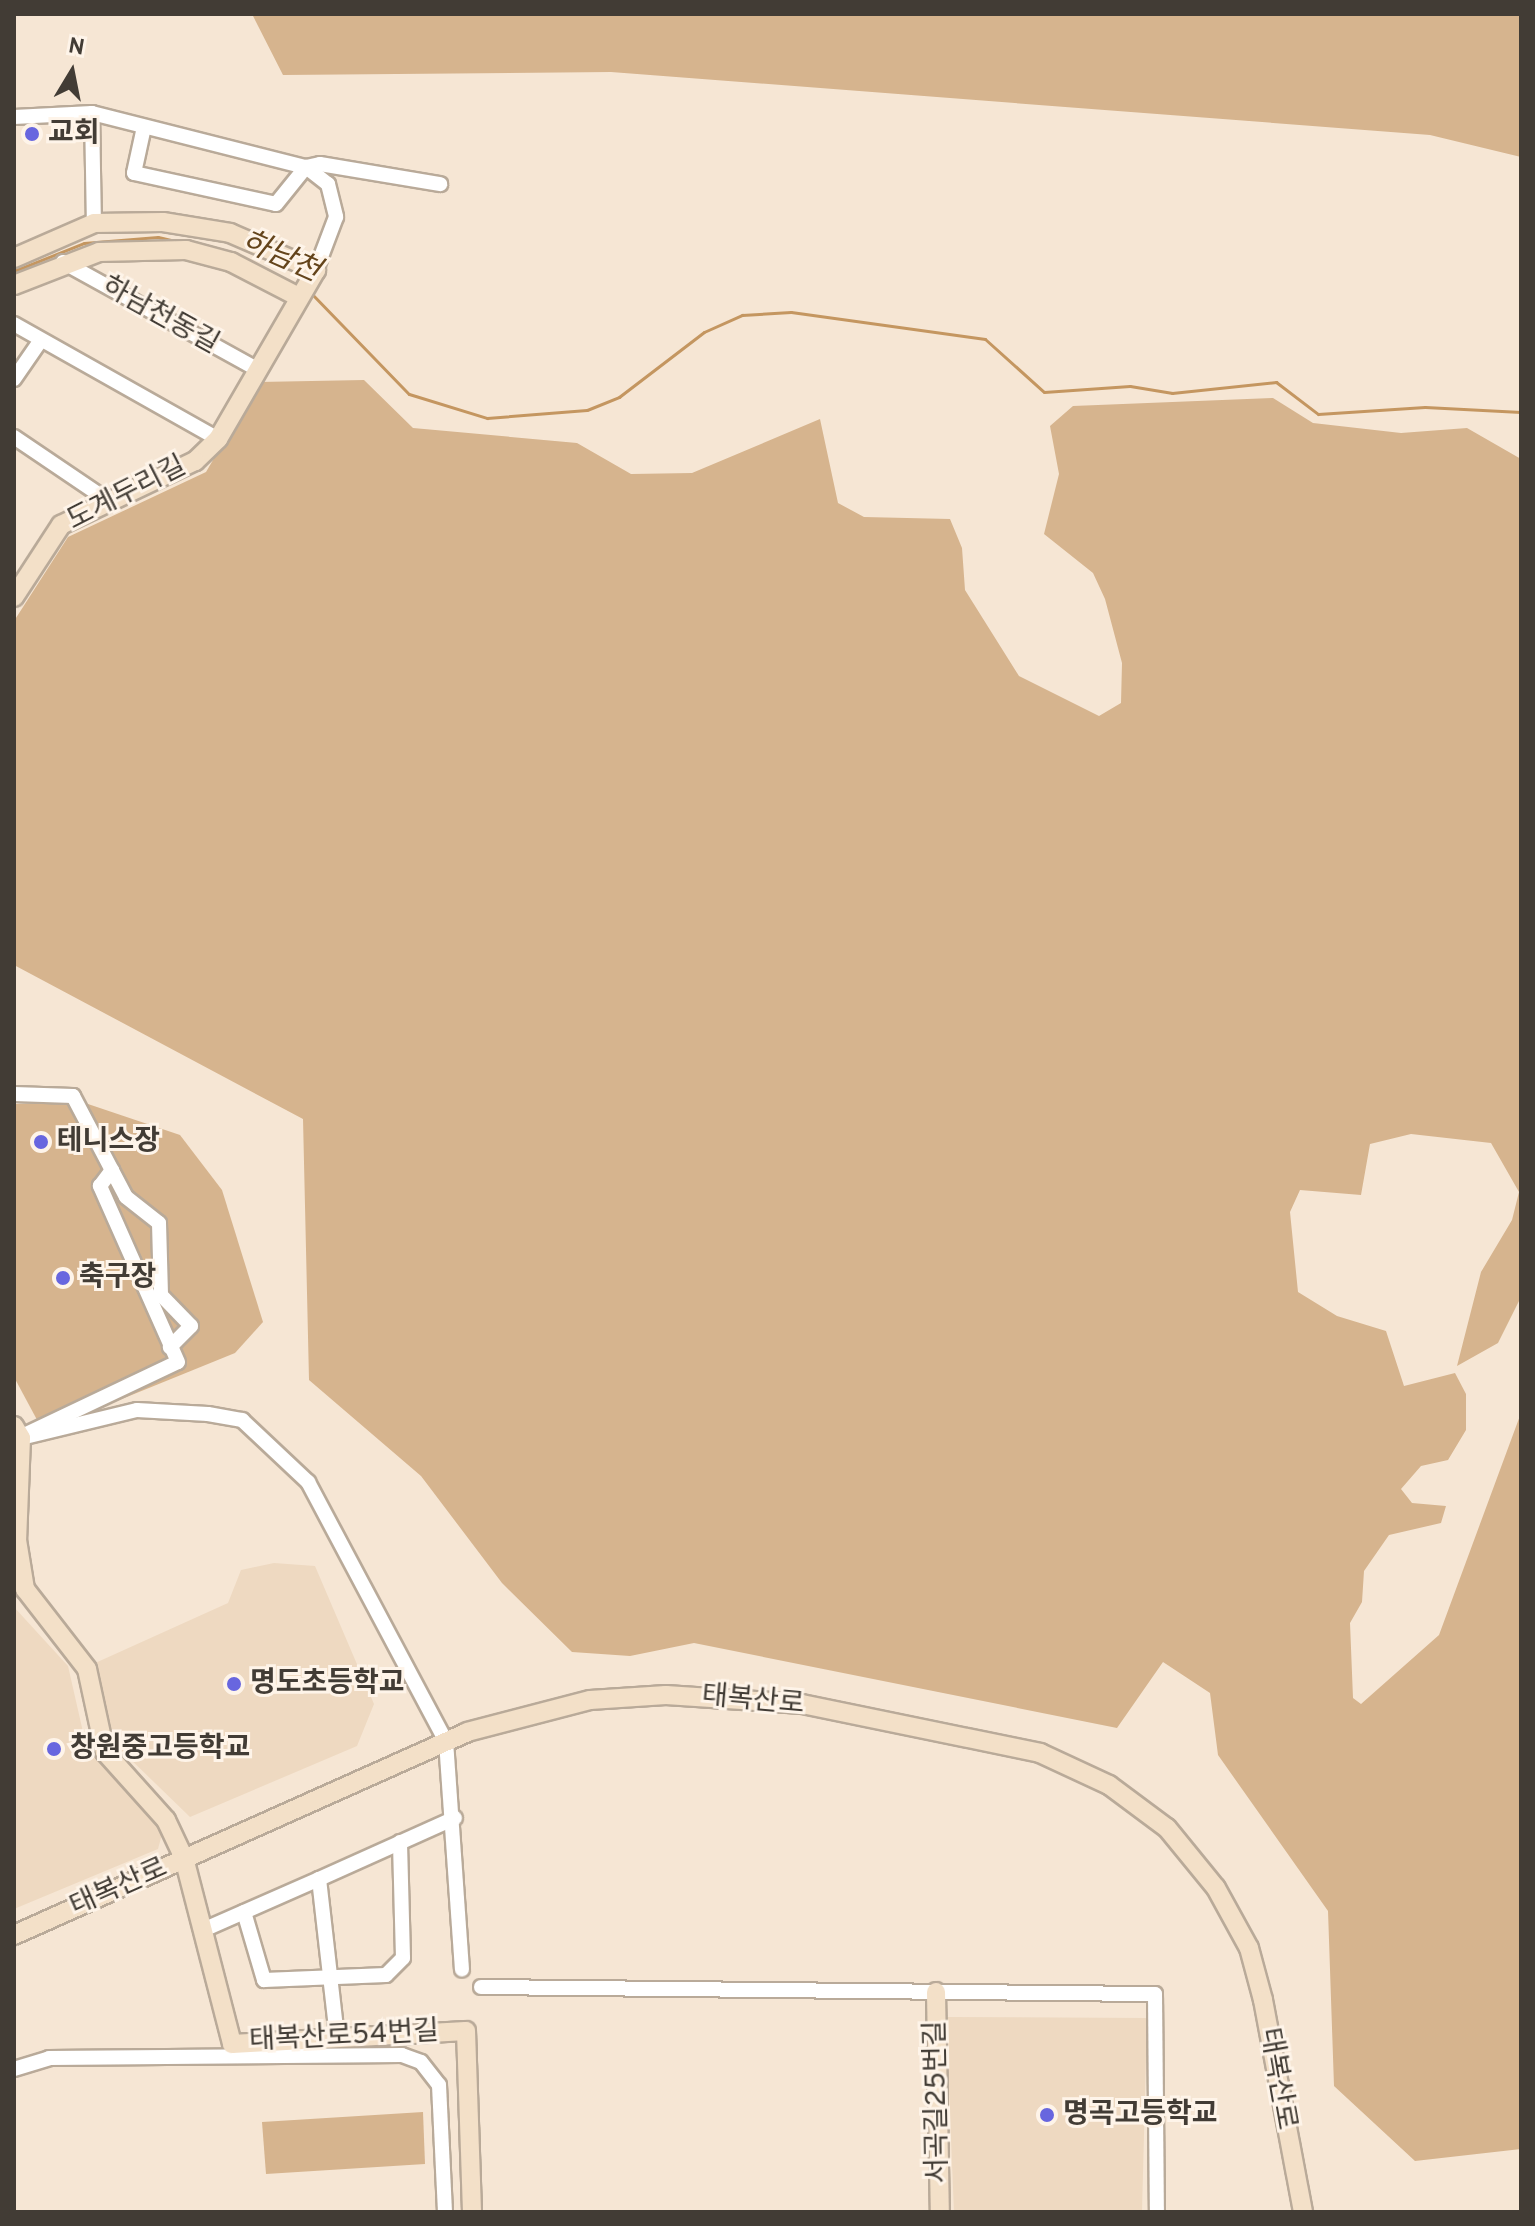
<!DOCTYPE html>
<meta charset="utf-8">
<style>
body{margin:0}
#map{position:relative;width:1535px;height:2226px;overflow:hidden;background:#f6e6d4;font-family:Overpass,"Noto Sans KR",sans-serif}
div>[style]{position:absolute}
.built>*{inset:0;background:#eed9c1}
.green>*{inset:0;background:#d6b48e}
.stream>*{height:3px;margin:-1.5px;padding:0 1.5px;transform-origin:1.5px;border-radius:1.5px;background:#c49660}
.roads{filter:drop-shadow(2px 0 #b9aa99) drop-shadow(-2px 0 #b9aa99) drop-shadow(0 2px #b9aa99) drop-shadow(0 -2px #b9aa99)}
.street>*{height:14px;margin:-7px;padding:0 7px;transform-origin:7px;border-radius:7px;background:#fff}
.secondary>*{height:18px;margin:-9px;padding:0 9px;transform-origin:9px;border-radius:9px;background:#f3e0c8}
.dots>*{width:22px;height:22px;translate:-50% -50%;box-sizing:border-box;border:4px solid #fef4e9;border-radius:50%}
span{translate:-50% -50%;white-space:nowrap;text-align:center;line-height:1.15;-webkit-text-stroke:6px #fef4e9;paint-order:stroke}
.poi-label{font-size:28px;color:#423c35;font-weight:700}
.left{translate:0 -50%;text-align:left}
.street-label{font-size:28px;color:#423c35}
.water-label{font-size:30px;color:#64441b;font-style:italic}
.frame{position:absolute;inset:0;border:16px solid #423c35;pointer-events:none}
.north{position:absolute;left:32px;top:32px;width:80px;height:80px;-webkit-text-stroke:6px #fef4e9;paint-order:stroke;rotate:10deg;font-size:22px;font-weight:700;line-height:32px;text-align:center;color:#423c35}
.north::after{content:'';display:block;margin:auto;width:28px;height:36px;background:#423c35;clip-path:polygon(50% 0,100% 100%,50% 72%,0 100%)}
</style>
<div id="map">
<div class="built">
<div style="clip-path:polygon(274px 1563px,315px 1566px,374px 1704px,357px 1746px,190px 1817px,123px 1752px,107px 1723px,93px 1664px,228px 1603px,241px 1570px)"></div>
<div style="clip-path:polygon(14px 1607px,68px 1666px,83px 1732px,162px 1834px,158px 1849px,14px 1909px)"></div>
<div style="clip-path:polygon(946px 2017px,1147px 2018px,1142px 2212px,954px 2212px)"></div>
</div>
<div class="green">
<div style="clip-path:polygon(252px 14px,1521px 14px,1521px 157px,1430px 135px,611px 72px,283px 75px)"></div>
<div style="clip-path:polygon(364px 380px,413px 428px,577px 443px,631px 474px,692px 473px,820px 419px,838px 503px,864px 517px,950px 519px,962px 548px,965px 590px,1019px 676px,1099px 716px,1121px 703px,1122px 663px,1105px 599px,1093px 573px,1044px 534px,1059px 474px,1050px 426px,1073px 406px,1273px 398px,1313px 423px,1401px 433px,1467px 428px,1521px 459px,1521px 1297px,1498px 1343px,1457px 1366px,1481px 1272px,1512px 1220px,1519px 1192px,1491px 1143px,1411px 1134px,1370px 1144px,1361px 1195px,1300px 1190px,1290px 1212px,1298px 1292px,1337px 1316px,1386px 1331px,1404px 1386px,1455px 1373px,1466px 1394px,1466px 1430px,1448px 1460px,1421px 1466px,1401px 1489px,1412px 1503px,1446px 1506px,1441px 1523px,1389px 1535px,1364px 1571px,1362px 1602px,1350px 1623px,1353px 1698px,1361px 1704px,1439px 1635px,1521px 1413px,1521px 2149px,1415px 2161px,1334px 2086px,1328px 1911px,1218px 1755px,1210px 1693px,1163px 1662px,1117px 1728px,694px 1643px,630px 1656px,572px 1652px,502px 1583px,421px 1476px,309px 1380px,303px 1119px,14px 965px,14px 621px,68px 537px,206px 472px,259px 382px)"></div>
<div style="clip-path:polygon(14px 1104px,88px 1104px,180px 1135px,222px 1190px,263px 1322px,235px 1353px,43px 1431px,14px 1377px)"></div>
<div style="clip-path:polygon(423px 2112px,425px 2164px,266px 2174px,262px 2122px)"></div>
</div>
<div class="stream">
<div style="left:259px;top:267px;width:44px;rotate:25.4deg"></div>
<div style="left:14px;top:271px;width:75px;rotate:-21.8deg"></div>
<div style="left:84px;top:243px;width:74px;rotate:-4.6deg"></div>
<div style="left:158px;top:237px;width:23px;rotate:13deg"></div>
<div style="left:310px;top:292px;width:142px;rotate:45.9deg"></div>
<div style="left:409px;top:394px;width:82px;rotate:17.1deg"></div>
<div style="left:487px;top:418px;width:100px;rotate:-4.6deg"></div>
<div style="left:587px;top:410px;width:35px;rotate:-22deg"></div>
<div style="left:619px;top:397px;width:107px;rotate:-37.4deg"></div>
<div style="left:704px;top:332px;width:42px;rotate:-24.1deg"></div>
<div style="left:742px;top:315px;width:49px;rotate:-3.5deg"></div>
<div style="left:791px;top:312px;width:196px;rotate:7.9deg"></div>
<div style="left:985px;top:339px;width:79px;rotate:41.9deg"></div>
<div style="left:1044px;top:392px;width:86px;rotate:-4deg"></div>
<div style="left:1130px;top:386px;width:43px;rotate:9.5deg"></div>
<div style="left:1172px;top:393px;width:105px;rotate:-6deg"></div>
<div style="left:1276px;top:382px;width:53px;rotate:37.3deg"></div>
<div style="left:1318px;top:414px;width:107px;rotate:-3.7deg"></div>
<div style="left:1425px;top:407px;width:96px;rotate:3deg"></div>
</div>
<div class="roads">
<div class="street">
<div style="left:92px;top:113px;width:110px;rotate:89deg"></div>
<div style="left:14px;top:117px;width:78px;rotate:-2.9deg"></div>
<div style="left:92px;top:113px;width:221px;rotate:14.2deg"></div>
<div style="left:306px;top:167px;width:28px;rotate:38deg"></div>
<div style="left:328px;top:184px;width:34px;rotate:76deg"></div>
<div style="left:336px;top:217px;width:57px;rotate:110.7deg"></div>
<div style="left:144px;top:127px;width:47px;rotate:102.3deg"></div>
<div style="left:134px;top:173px;width:145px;rotate:12.3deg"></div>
<div style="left:276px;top:204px;width:48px;rotate:-51deg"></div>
<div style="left:306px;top:167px;width:14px;rotate:-12deg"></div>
<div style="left:320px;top:164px;width:122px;rotate:9.5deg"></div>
<div style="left:63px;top:262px;width:222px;rotate:28.9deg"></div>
<div style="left:14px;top:324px;width:234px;rotate:29.4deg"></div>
<div style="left:14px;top:379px;width:47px;rotate:-55.3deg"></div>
<div style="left:14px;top:437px;width:112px;rotate:34.1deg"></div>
<div style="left:14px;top:1094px;width:59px;rotate:1.9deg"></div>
<div style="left:73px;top:1096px;width:114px;rotate:62.3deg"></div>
<div style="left:126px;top:1197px;width:42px;rotate:38.2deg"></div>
<div style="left:159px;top:1223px;width:72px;rotate:88.4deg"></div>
<div style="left:161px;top:1295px;width:43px;rotate:45.9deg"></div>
<div style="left:191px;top:1326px;width:30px;rotate:135deg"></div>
<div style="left:24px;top:1435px;width:170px;rotate:-25.4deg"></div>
<div style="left:178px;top:1362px;width:193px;rotate:-113.9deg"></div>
<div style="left:100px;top:1186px;width:20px;rotate:-53deg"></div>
<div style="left:21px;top:1438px;width:119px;rotate:-13.6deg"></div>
<div style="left:137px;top:1410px;width:71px;rotate:3.2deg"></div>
<div style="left:208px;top:1414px;width:35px;rotate:10deg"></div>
<div style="left:242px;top:1420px;width:91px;rotate:43.2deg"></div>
<div style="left:308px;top:1482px;width:293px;rotate:62deg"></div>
<div style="left:446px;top:1741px;width:229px;rotate:86deg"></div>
<div style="left:319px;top:1879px;width:149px;rotate:-24.2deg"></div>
<div style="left:244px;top:1912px;width:71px;rotate:73.6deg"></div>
<div style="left:264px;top:1980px;width:122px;rotate:-2.3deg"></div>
<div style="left:386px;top:1975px;width:24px;rotate:-45deg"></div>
<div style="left:403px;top:1958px;width:116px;rotate:-91.5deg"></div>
<div style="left:203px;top:1930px;width:127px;rotate:-23.7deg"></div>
<div style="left:319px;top:1879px;width:160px;rotate:83.5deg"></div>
<div style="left:481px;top:1987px;width:674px;rotate:0.6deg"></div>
<div style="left:1155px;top:1994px;width:218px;rotate:89.5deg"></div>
<div style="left:14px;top:2069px;width:37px;rotate:-17deg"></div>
<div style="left:49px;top:2058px;width:353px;rotate:-0.5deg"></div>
<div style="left:402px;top:2055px;width:20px;rotate:20deg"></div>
<div style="left:421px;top:2062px;width:29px;rotate:52deg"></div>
<div style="left:439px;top:2085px;width:127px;rotate:87.3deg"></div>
</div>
<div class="secondary">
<div style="left:14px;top:258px;width:87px;rotate:-23.6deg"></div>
<div style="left:94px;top:223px;width:69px;rotate:-0.8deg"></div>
<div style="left:163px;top:222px;width:68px;rotate:9.3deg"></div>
<div style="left:230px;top:233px;width:94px;rotate:23.3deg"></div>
<div style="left:316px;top:270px;width:195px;rotate:120.1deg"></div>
<div style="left:218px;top:439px;width:32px;rotate:136deg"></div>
<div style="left:195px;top:461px;width:148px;rotate:154.5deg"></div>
<div style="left:61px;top:525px;width:86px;rotate:123.1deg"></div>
<div style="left:14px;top:285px;width:91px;rotate:-21.2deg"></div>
<div style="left:99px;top:252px;width:87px;rotate:-1.3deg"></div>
<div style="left:186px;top:250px;width:47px;rotate:14.9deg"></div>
<div style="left:231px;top:262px;width:74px;rotate:27.3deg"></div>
<div style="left:14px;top:1426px;width:14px;rotate:60deg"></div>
<div style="left:21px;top:1438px;width:102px;rotate:92.2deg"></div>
<div style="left:17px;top:1540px;width:50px;rotate:80.7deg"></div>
<div style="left:25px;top:1589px;width:101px;rotate:52.2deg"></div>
<div style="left:87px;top:1669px;width:85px;rotate:77.8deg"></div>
<div style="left:105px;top:1752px;width:91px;rotate:48.1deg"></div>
<div style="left:166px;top:1820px;width:42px;rotate:64.7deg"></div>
<div style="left:184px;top:1858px;width:192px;rotate:75.5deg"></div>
<div style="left:232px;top:2044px;width:234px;rotate:-3.2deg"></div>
<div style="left:466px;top:2031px;width:181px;rotate:88.1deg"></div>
<div style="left:14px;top:1935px;width:496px;rotate:-24.1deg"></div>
<div style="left:467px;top:1732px;width:127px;rotate:-14.6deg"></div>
<div style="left:590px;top:1700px;width:76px;rotate:-3.8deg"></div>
<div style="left:666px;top:1695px;width:136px;rotate:3.8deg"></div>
<div style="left:802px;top:1704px;width:243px;rotate:11.6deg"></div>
<div style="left:1040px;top:1753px;width:76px;rotate:24.9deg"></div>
<div style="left:1109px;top:1785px;width:72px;rotate:36.6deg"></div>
<div style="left:1167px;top:1828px;width:77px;rotate:50.8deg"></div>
<div style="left:1216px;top:1888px;width:68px;rotate:61.2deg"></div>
<div style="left:1249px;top:1948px;width:54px;rotate:74.9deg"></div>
<div style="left:1263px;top:2000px;width:216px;rotate:79.3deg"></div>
<div style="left:936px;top:1992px;width:220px;rotate:89deg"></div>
</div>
</div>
<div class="dots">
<div style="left:32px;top:134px;background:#6866df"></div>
<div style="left:41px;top:1142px;background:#6866df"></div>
<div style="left:63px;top:1278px;background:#6866df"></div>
<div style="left:234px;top:1684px;background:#6866df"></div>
<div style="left:54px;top:1749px;background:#6866df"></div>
<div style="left:1047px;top:2115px;background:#6866df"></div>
</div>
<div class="poi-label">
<span class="left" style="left:48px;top:134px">교회</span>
<span class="left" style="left:57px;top:1142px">테니스장</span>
<span class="left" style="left:79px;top:1278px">축구장</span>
<span class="left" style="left:250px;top:1684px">명도초등학교</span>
<span class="left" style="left:70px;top:1749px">창원중고등학교</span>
<span class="left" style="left:1063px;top:2115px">명곡고등학교</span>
</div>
<div class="street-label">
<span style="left:160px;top:316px;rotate:29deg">하남천동길</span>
<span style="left:127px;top:494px;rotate:-27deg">도계두리길</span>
<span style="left:753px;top:1701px;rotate:5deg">태복산로</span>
<span style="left:119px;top:1888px;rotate:-24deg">태복산로</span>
<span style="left:344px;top:2037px;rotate:-3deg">태복산로54번길</span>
<span style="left:1277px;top:2079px;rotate:80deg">태복산로</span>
<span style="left:938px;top:2102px;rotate:-91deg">서곡길25번길</span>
</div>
<div class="water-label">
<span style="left:280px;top:258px;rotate:24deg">하남천</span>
</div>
<div class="frame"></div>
<div class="north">N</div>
</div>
